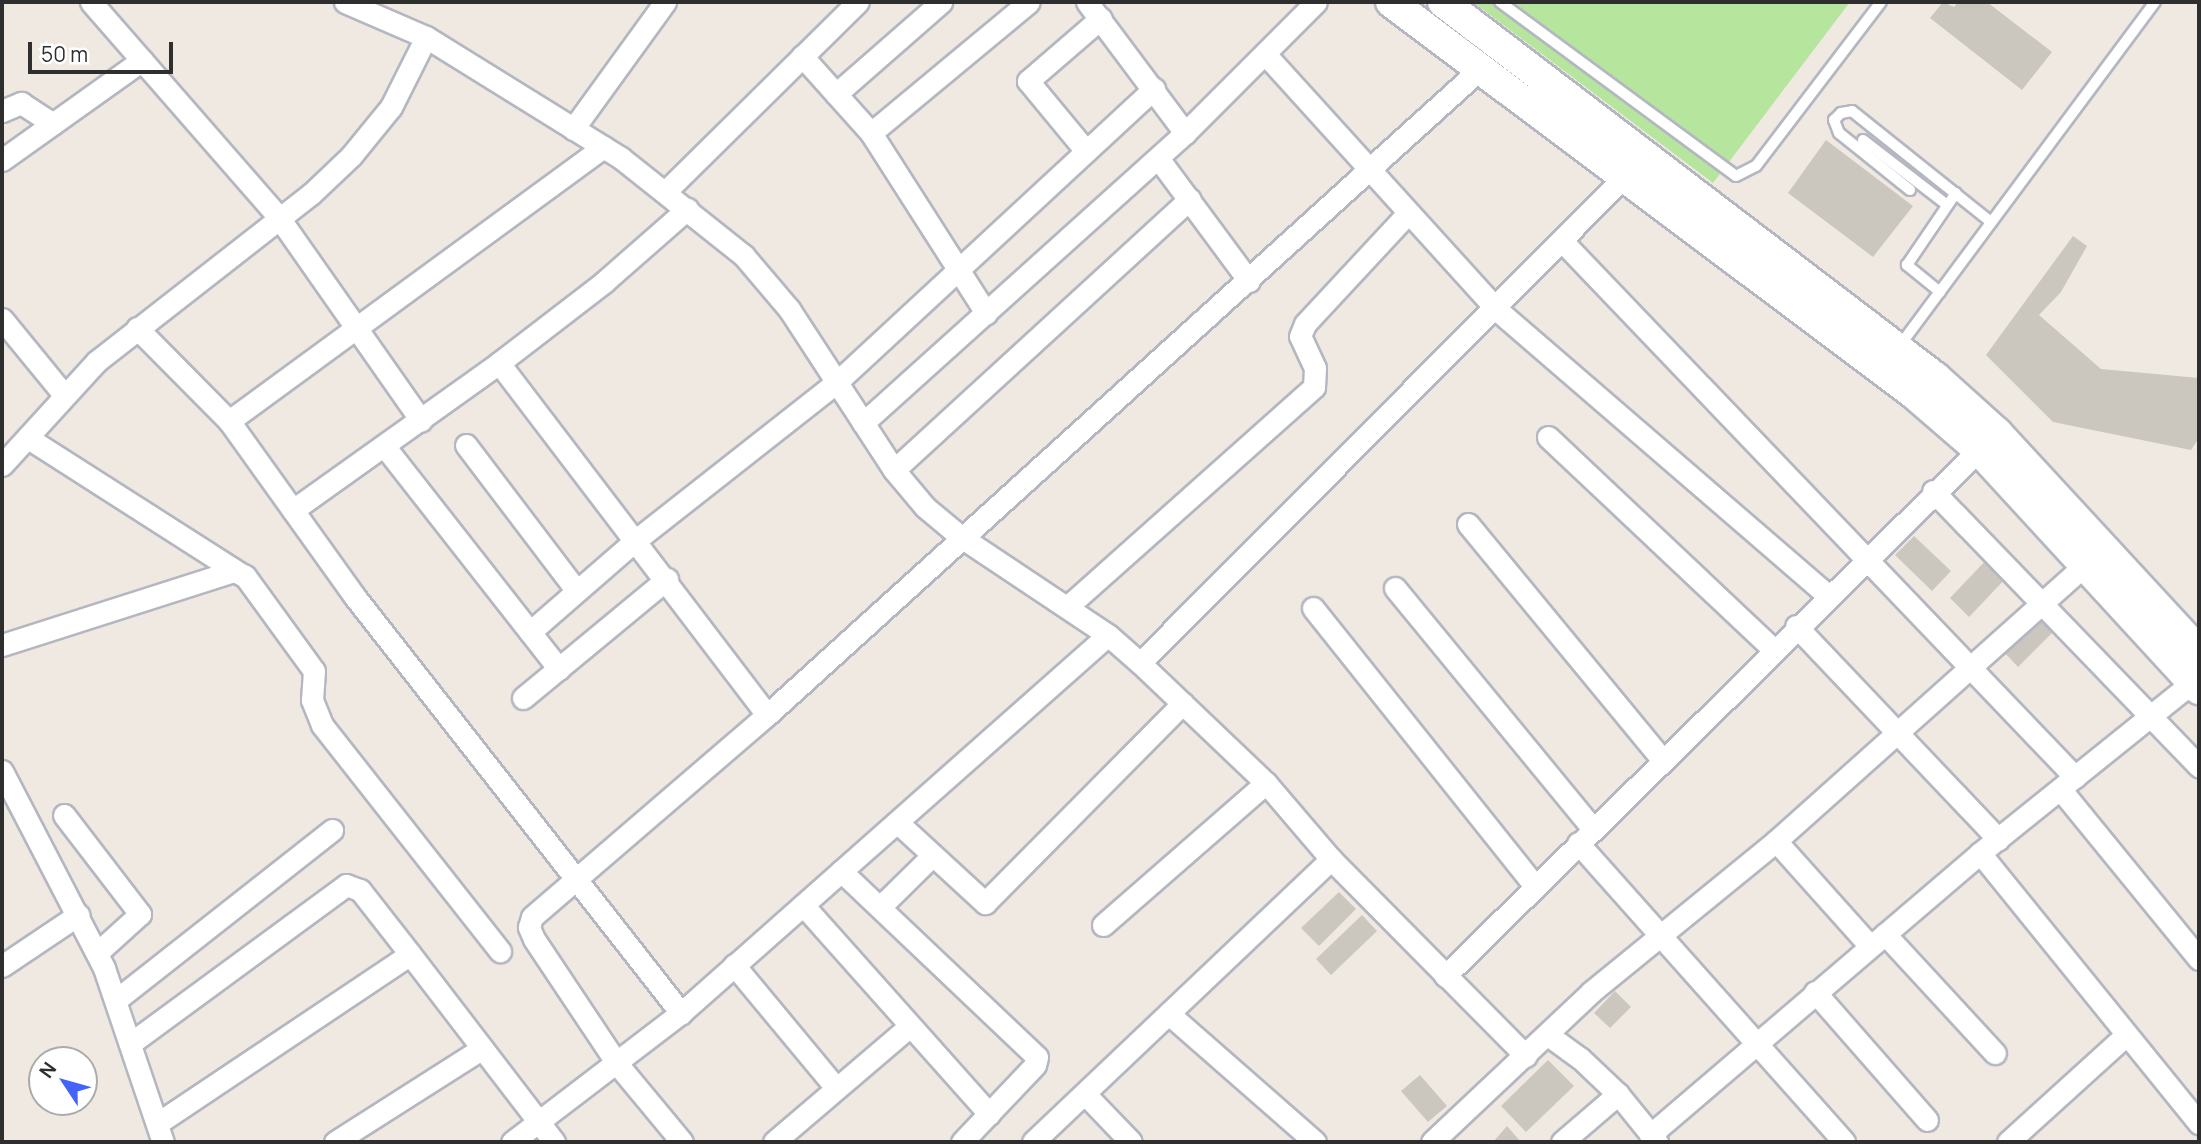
<!DOCTYPE html>
<style>
body{margin:0}
#map{position:relative;width:2201px;height:1144px;overflow:hidden;background:#efe9e1;font-family:Manrope,sans-serif}
div>[style]{position:absolute}
.green>*{inset:0;background:#b6e59e}
.building>*{inset:0;background:#cbc7bf}
.roads{filter:drop-shadow(2px 0 #b4b7c1) drop-shadow(-2px 0 #b4b7c1) drop-shadow(0 2px #b4b7c1) drop-shadow(0 -2px #b4b7c1)}
.lane>*{height:10px;margin:-5px;padding:0 5px;transform-origin:5px;border-radius:5px;background:#fff}
.street>*{height:21px;margin:-10.5px;padding:0 10.5px;transform-origin:10.5px;border-radius:10.5px;background:#fff}
.secondary>*{height:30px;margin:-15px;padding:0 15px;transform-origin:15px;border-radius:15px;background:#fff}
span{translate:-50% -50%;white-space:nowrap;text-align:center;line-height:1.15;-webkit-text-stroke:7px #fff;paint-order:stroke}
.frame{position:absolute;inset:0;border:4px solid #2e2e2e;pointer-events:none}
.north{position:absolute;left:28px;top:1046px;width:70px;height:70px;box-sizing:border-box;background:#fff;border:2px solid #ababab;border-radius:50%;rotate:306deg;font-size:19px;font-weight:700;line-height:28px;text-align:center;color:#2e2e2e}
.north::after{content:'';display:block;margin:auto;width:24px;height:32px;background:#4264fb;clip-path:polygon(50% 0,100% 100%,50% 72%,0 100%)}
.scale{position:absolute;left:28px;top:42px;width:145px;height:32px;box-sizing:border-box;border:4px solid #2e2e2e;border-top:0;padding-left:9px;font-size:21px;line-height:24px;white-space:nowrap;color:#2e2e2e;-webkit-text-stroke:5px #fff;paint-order:stroke}
</style>
<div id="map">
<div class="green">
<div style="clip-path:polygon(1473px 2px,1850px 2px,1713px 183px)"></div>
</div>
<div class="building">
<div style="clip-path:polygon(1943px 2px,1954px 7px,1958px 2px,1987px 2px,2052px 52px,2022px 90px,1930px 18px)"></div>
<div style="clip-path:polygon(1826px 140px,1913px 206px,1873px 257px,1788px 193px)"></div>
<div style="clip-path:polygon(2073px 236px,2087px 246px,2061px 292px,2039px 315px,2101px 369px,2199px 378px,2199px 438px,2191px 450px,2053px 422px,1986px 355px)"></div>
<div style="clip-path:polygon(1914px 536px,1951px 571px,1932px 591px,1895px 555px)"></div>
<div style="clip-path:polygon(1990px 556px,2009px 575px,1969px 617px,1950px 598px)"></div>
<div style="clip-path:polygon(2043px 607px,2061px 624px,2018px 667px,2001px 649px)"></div>
<div style="clip-path:polygon(1339px 892px,1356px 909px,1319px 946px,1301px 928px)"></div>
<div style="clip-path:polygon(1362px 915px,1377px 931px,1331px 975px,1316px 959px)"></div>
<div style="clip-path:polygon(1615px 991px,1631px 1007px,1610px 1028px,1594px 1013px)"></div>
<div style="clip-path:polygon(1548px 1060px,1574px 1086px,1526px 1132px,1501px 1106px)"></div>
<div style="clip-path:polygon(1420px 1075px,1447px 1106px,1428px 1122px,1401px 1091px)"></div>
<div style="clip-path:polygon(1507px 1126px,1521px 1142px,1493px 1142px)"></div>
</div>
<div class="roads">
<div class="lane">
<div style="left:1500px;top:2px;width:293px;rotate:36.4deg"></div>
<div style="left:1736px;top:176px;width:22px;rotate:-27deg"></div>
<div style="left:1756px;top:166px;width:206px;rotate:-52.7deg"></div>
<div style="left:1863px;top:140px;width:106px;rotate:37.7deg"></div>
<div style="left:1910px;top:190px;width:91px;rotate:-141.2deg"></div>
<div style="left:1839px;top:133px;width:14px;rotate:-111deg"></div>
<div style="left:1834px;top:120px;width:10px;rotate:-45deg"></div>
<div style="left:1841px;top:113px;width:11px;rotate:-10deg"></div>
<div style="left:1852px;top:111px;width:178px;rotate:38.6deg"></div>
<div style="left:1940px;top:292px;width:43px;rotate:-140.7deg"></div>
<div style="left:1907px;top:265px;width:87px;rotate:-55.8deg"></div>
<div style="left:1898px;top:348px;width:431px;rotate:-53.4deg"></div>
</div>
<div class="street">
<div style="left:91px;top:2px;width:288px;rotate:48.9deg"></div>
<div style="left:280px;top:219px;width:246px;rotate:55deg"></div>
<div style="left:345px;top:2px;width:88px;rotate:23.4deg"></div>
<div style="left:426px;top:37px;width:229px;rotate:31.8deg"></div>
<div style="left:621px;top:158px;width:157px;rotate:38.5deg"></div>
<div style="left:744px;top:256px;width:70px;rotate:49.7deg"></div>
<div style="left:789px;top:309px;width:192px;rotate:56.9deg"></div>
<div style="left:894px;top:470px;width:48px;rotate:50deg"></div>
<div style="left:925px;top:507px;width:47px;rotate:39.8deg"></div>
<div style="left:961px;top:537px;width:177px;rotate:33.7deg"></div>
<div style="left:1108px;top:635px;width:43px;rotate:41.2deg"></div>
<div style="left:1140px;top:663px;width:174px;rotate:43.6deg"></div>
<div style="left:1266px;top:783px;width:100px;rotate:49.5deg"></div>
<div style="left:1331px;top:859px;width:277px;rotate:45.3deg"></div>
<div style="left:1087px;top:2px;width:164px;rotate:53.2deg"></div>
<div style="left:1185px;top:133px;width:185px;rotate:-45deg"></div>
<div style="left:1266px;top:55px;width:343px;rotate:47.8deg"></div>
<div style="left:1496px;top:309px;width:437px;rotate:40.8deg"></div>
<div style="left:802px;top:56px;width:103px;rotate:48.1deg"></div>
<div style="left:871px;top:133px;width:214px;rotate:57.4deg"></div>
<div style="left:836px;top:94px;width:140px;rotate:-41.2deg"></div>
<div style="left:2px;top:111px;width:21px;rotate:-23deg"></div>
<div style="left:21px;top:103px;width:38px;rotate:33deg"></div>
<div style="left:573px;top:129px;width:157px;rotate:-54.1deg"></div>
<div style="left:871px;top:133px;width:205px;rotate:-39.7deg"></div>
<div style="left:1086px;top:151px;width:91px;rotate:-129.6deg"></div>
<div style="left:1028px;top:81px;width:96px;rotate:-40.8deg"></div>
<div style="left:1158px;top:158px;width:153px;rotate:53.5deg"></div>
<div style="left:2px;top:160px;width:172px;rotate:-35.5deg"></div>
<div style="left:665px;top:192px;width:271px;rotate:-44.6deg"></div>
<div style="left:1562px;top:241px;width:742px;rotate:46.26deg"></div>
<div style="left:2px;top:319px;width:99px;rotate:50.7deg"></div>
<div style="left:137px;top:328px;width:131px;rotate:45.3deg"></div>
<div style="left:229px;top:421px;width:216px;rotate:54.4deg"></div>
<div style="left:355px;top:597px;width:529px;rotate:51.92deg"></div>
<div style="left:499px;top:363px;width:442px;rotate:52.7deg"></div>
<div style="left:229px;top:421px;width:464px;rotate:-36.2deg"></div>
<div style="left:863px;top:423px;width:433px;rotate:-42deg"></div>
<div style="left:1548px;top:437px;width:311px;rotate:43.3deg"></div>
<div style="left:28px;top:438px;width:256px;rotate:32.6deg"></div>
<div style="left:466px;top:445px;width:183px;rotate:52.8deg"></div>
<div style="left:385px;top:447px;width:282px;rotate:51.9deg"></div>
<div style="left:2px;top:465px;width:141px;rotate:-47.6deg"></div>
<div style="left:97px;top:361px;width:271px;rotate:-38deg"></div>
<div style="left:311px;top:194px;width:55px;rotate:-43.5deg"></div>
<div style="left:351px;top:156px;width:63px;rotate:-50.8deg"></div>
<div style="left:391px;top:107px;width:78px;rotate:-63.4deg"></div>
<div style="left:894px;top:470px;width:401px;rotate:-42.5deg"></div>
<div style="left:1933px;top:491px;width:383px;rotate:46deg"></div>
<div style="left:293px;top:510px;width:253px;rotate:-35.5deg"></div>
<div style="left:499px;top:363px;width:133px;rotate:-37.6deg"></div>
<div style="left:604px;top:282px;width:111px;rotate:-41.3deg"></div>
<div style="left:1468px;top:524px;width:305px;rotate:50.5deg"></div>
<div style="left:1395px;top:588px;width:310px;rotate:50.6deg"></div>
<div style="left:1067px;top:607px;width:331px;rotate:-41.7deg"></div>
<div style="left:1314px;top:387px;width:19px;rotate:-87deg"></div>
<div style="left:1315px;top:368px;width:35px;rotate:-115deg"></div>
<div style="left:1300px;top:336px;width:13px;rotate:-67deg"></div>
<div style="left:1305px;top:324px;width:151px;rotate:-47.1deg"></div>
<div style="left:1313px;top:608px;width:354px;rotate:51.4deg"></div>
<div style="left:1796px;top:626px;width:294px;rotate:46.5deg"></div>
<div style="left:530px;top:632px;width:140px;rotate:-41deg"></div>
<div style="left:636px;top:540px;width:256px;rotate:-38.2deg"></div>
<div style="left:837px;top:382px;width:432px;rotate:-42.8deg"></div>
<div style="left:2px;top:645px;width:244px;rotate:-17.7deg"></div>
<div style="left:234px;top:571px;width:12px;rotate:24deg"></div>
<div style="left:245px;top:576px;width:117px;rotate:54deg"></div>
<div style="left:314px;top:671px;width:29px;rotate:94deg"></div>
<div style="left:312px;top:700px;width:27px;rotate:68deg"></div>
<div style="left:322px;top:725px;width:288px;rotate:51.8deg"></div>
<div style="left:1140px;top:663px;width:687px;rotate:-45.12deg"></div>
<div style="left:523px;top:698px;width:187px;rotate:-39.6deg"></div>
<div style="left:2px;top:771px;width:222px;rotate:62.6deg"></div>
<div style="left:104px;top:968px;width:184px;rotate:71.3deg"></div>
<div style="left:2061px;top:790px;width:218px;rotate:50.8deg"></div>
<div style="left:64px;top:815px;width:125px;rotate:52.5deg"></div>
<div style="left:140px;top:914px;width:58px;rotate:137.8deg"></div>
<div style="left:897px;top:822px;width:120px;rotate:42.6deg"></div>
<div style="left:985px;top:903px;width:281px;rotate:-45.3deg"></div>
<div style="left:1776px;top:841px;width:141px;rotate:48.2deg"></div>
<div style="left:1578px;top:843px;width:400px;rotate:48.3deg"></div>
<div style="left:1980px;top:853px;width:348px;rotate:51deg"></div>
<div style="left:841px;top:871px;width:270px;rotate:43.5deg"></div>
<div style="left:1037px;top:1057px;width:8px;rotate:104deg"></div>
<div style="left:1035px;top:1065px;width:106px;rotate:133.5deg"></div>
<div style="left:803px;top:905px;width:280px;rotate:48.3deg"></div>
<div style="left:880px;top:907px;width:74px;rotate:-44.5deg"></div>
<div style="left:1103px;top:925px;width:216px;rotate:-41.1deg"></div>
<div style="left:1885px;top:934px;width:162px;rotate:47.3deg"></div>
<div style="left:734px;top:965px;width:160px;rotate:50.3deg"></div>
<div style="left:2px;top:966px;width:92px;rotate:-33.9deg"></div>
<div style="left:1445px;top:976px;width:762px;rotate:-44.57deg"></div>
<div style="left:1815px;top:992px;width:170px;rotate:48.8deg"></div>
<div style="left:116px;top:1000px;width:275px;rotate:-38.2deg"></div>
<div style="left:1169px;top:1014px;width:194px;rotate:41.2deg"></div>
<div style="left:1548px;top:1035px;width:39px;rotate:36deg"></div>
<div style="left:1580px;top:1058px;width:52px;rotate:43.5deg"></div>
<div style="left:1618px;top:1094px;width:62px;rotate:50.9deg"></div>
<div style="left:131px;top:1043px;width:267px;rotate:-36.3deg"></div>
<div style="left:346px;top:885px;width:15px;rotate:20deg"></div>
<div style="left:360px;top:890px;width:81px;rotate:52deg"></div>
<div style="left:1085px;top:1094px;width:66px;rotate:46.2deg"></div>
<div style="left:158px;top:1123px;width:303px;rotate:-33.8deg"></div>
<div style="left:410px;top:954px;width:237px;rotate:52.5deg"></div>
<div style="left:1650px;top:1135px;width:434px;rotate:-40.5deg"></div>
<div style="left:1980px;top:853px;width:273px;rotate:-38.8deg"></div>
<div style="left:335px;top:1142px;width:173px;rotate:-32.5deg"></div>
<div style="left:512px;top:1142px;width:213px;rotate:-37.4deg"></div>
<div style="left:681px;top:1013px;width:570px;rotate:-41.52deg"></div>
<div style="left:682px;top:1142px;width:100px;rotate:-129.7deg"></div>
<div style="left:618px;top:1065px;width:151px;rotate:-123.7deg"></div>
<div style="left:534px;top:939px;width:13px;rotate:-113deg"></div>
<div style="left:529px;top:927px;width:10px;rotate:-73deg"></div>
<div style="left:532px;top:917px;width:310px;rotate:-40.7deg"></div>
<div style="left:767px;top:715px;width:962px;rotate:-42.18deg"></div>
<div style="left:774px;top:1142px;width:179px;rotate:-40.5deg"></div>
<div style="left:1033px;top:1142px;width:411px;rotate:-43.5deg"></div>
<div style="left:1432px;top:1142px;width:219px;rotate:-43.3deg"></div>
<div style="left:1591px;top:992px;width:239px;rotate:-39.2deg"></div>
<div style="left:1776px;top:841px;width:414px;rotate:-41.8deg"></div>
<div style="left:1562px;top:1142px;width:74px;rotate:-40.6deg"></div>
<div style="left:2008px;top:1142px;width:159px;rotate:-42.2deg"></div>
</div>
<div class="secondary">
<div style="left:1391px;top:2px;width:652px;rotate:36.83deg"></div>
<div style="left:1913px;top:393px;width:87px;rotate:40.8deg"></div>
<div style="left:1979px;top:450px;width:325px;rotate:47.4deg"></div>
<div style="left:1443px;top:2px;width:620px;rotate:37.33deg"></div>
<div style="left:1936px;top:378px;width:82px;rotate:42deg"></div>
<div style="left:1997px;top:433px;width:298px;rotate:47.3deg"></div>
</div>
</div>
<div class="frame"></div>
<div class="north">N</div>
<div class="scale">50 m</div>
</div>
